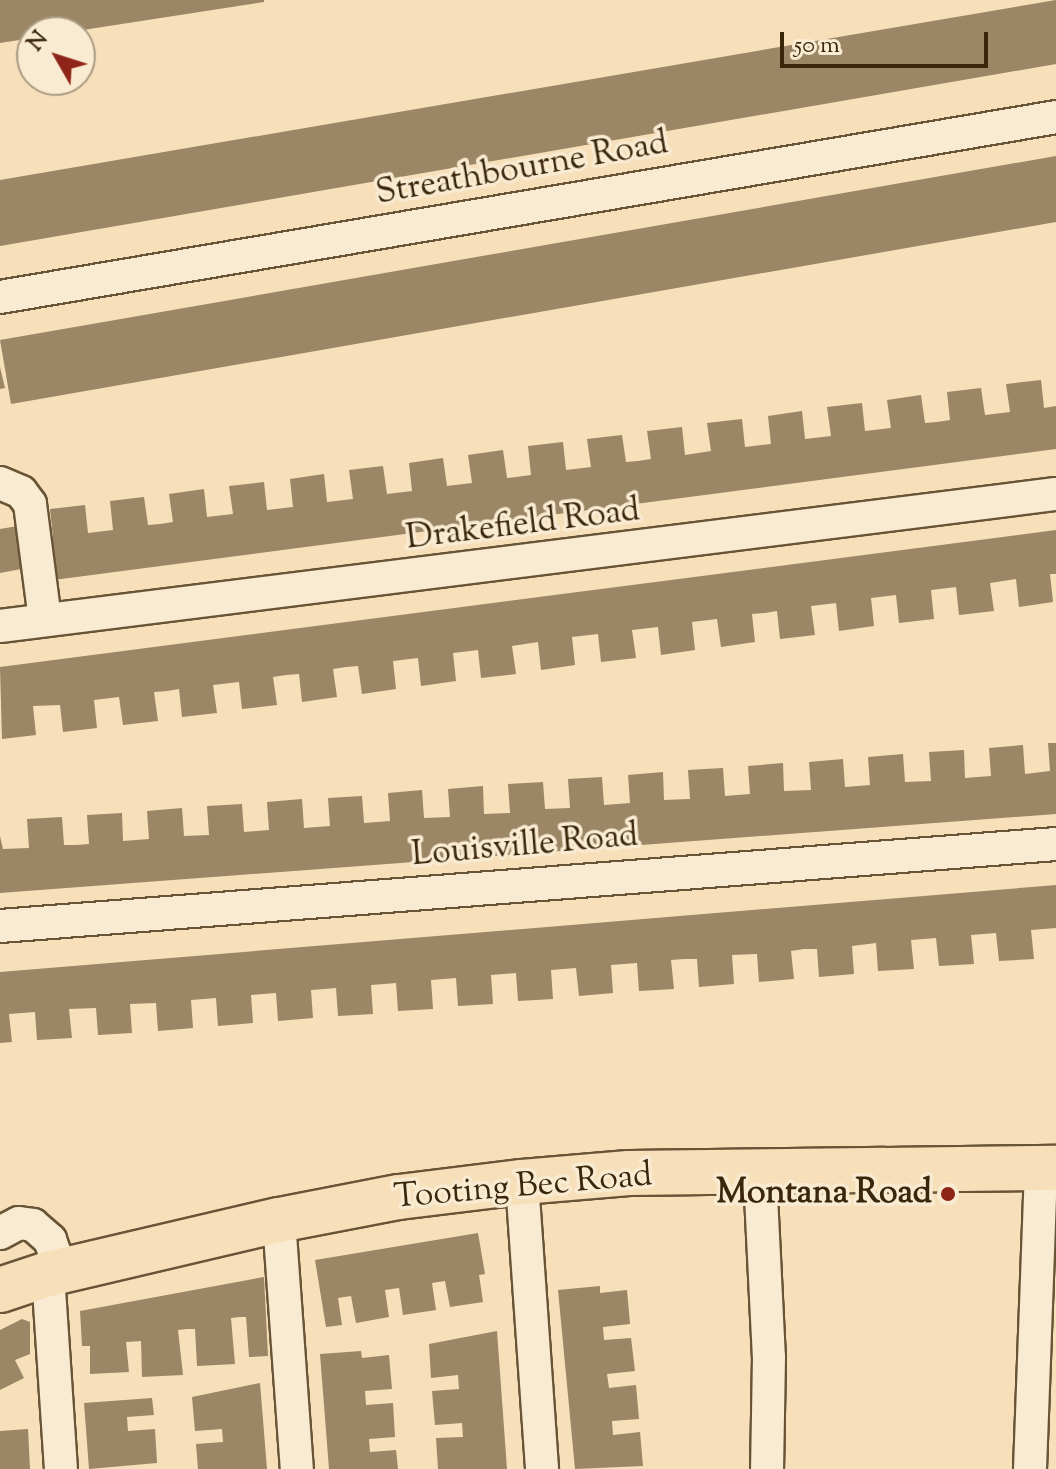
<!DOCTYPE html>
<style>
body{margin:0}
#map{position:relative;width:1056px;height:1469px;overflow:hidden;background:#f6dfb9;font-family:"Sorts Mill Goudy",serif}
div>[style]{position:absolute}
.building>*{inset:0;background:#9b8665}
.roads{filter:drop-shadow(2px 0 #685436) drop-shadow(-2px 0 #685436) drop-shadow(0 2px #685436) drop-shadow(0 -2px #685436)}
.minor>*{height:32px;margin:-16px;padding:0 16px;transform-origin:16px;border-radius:16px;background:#f9ead2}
.highway>*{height:44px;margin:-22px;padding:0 22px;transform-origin:22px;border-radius:22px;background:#f6dfb9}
.dots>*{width:22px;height:22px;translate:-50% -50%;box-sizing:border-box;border:4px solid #f9ead2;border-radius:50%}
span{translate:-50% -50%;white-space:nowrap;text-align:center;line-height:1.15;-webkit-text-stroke:7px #f9ead2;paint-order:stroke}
.street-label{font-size:34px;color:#39260b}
.poi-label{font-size:34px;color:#39260b;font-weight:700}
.right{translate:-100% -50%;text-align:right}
.north{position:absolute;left:16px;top:16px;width:80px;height:80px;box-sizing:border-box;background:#f9ead2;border:2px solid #ac9c82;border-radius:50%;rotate:309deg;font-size:22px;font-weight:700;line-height:32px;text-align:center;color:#39260b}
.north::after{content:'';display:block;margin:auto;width:28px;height:36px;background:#8f2418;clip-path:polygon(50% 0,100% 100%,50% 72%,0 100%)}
.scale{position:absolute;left:780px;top:32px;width:208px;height:36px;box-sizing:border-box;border:4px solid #39260b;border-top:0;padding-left:10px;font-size:24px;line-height:28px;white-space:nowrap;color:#39260b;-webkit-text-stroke:6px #f9ead2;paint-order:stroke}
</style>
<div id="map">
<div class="building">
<div style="clip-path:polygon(0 0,264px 0,264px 2px,70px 32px,32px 32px,32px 38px,0 43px)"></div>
<div style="clip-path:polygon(1056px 0,1056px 64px,0 246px,0 180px)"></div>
<div style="clip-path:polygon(1056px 156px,1056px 222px,11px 404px,0 340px)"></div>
<div style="clip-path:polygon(0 367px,5px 388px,0 389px)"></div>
<div style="clip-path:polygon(1041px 380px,1044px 408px,1056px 406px,1056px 449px,46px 581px,41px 539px,53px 537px,50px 509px,85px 505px,88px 533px,113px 530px,110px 501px,144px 497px,148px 525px,160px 524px,173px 522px,169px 494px,204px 489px,207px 517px,233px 514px,229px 486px,264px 482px,267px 510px,293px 507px,290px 479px,324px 474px,327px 502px,353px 499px,349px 470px,383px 466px,387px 494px,412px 491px,409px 463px,443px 458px,447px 486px,472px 483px,468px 455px,503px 450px,507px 478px,531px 475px,528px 446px,563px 442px,566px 470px,591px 467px,587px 439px,622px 435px,626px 462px,638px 461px,651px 459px,647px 431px,682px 427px,685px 455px,711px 451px,707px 423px,742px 419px,745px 447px,771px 444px,768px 416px,802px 411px,805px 439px,831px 436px,827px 407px,862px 403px,865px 431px,891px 428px,887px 400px,921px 395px,925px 423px,937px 422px,950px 420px,947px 392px,981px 388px,985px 415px,1010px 412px,1006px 384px)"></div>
<div style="clip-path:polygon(24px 525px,32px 567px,0 573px,0 529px)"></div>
<div style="clip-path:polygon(1056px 530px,1056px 574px,1050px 574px,1053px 602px,1019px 607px,1016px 579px,990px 583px,994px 611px,959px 615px,956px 587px,931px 590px,934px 619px,899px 623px,896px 595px,871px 598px,874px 626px,839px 631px,836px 603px,811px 606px,815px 635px,780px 639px,777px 611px,765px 613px,752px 614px,755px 642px,721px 647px,717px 619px,692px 622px,695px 650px,661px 655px,658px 627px,632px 630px,636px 658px,601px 662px,598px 634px,572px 637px,575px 665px,541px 670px,538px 642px,512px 646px,516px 674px,481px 678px,478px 650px,453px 653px,456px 681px,421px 686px,418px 658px,393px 661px,396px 689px,362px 694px,358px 666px,346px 667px,333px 669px,337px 697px,302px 702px,299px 674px,286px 675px,273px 677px,277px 705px,242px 709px,239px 682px,213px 685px,217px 713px,182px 717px,179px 689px,167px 691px,154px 692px,158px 721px,123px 725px,119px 697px,94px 700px,97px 728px,63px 732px,60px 705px,33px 706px,36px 735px,2px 739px,0 667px)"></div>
<div style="clip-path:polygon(1048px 743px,1056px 743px,1056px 814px,0 893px,0 836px,3px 849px,29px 848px,27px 819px,62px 817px,64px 845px,76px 845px,89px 844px,87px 815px,122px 813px,123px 841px,149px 839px,147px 811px,182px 808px,184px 836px,209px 835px,207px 806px,242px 804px,244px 832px,269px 830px,267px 802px,302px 799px,304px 828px,330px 826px,328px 798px,362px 796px,364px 823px,390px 821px,388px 793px,422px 790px,424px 818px,450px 817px,448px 789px,483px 786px,484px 814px,510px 813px,508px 784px,543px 782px,545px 809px,570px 808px,568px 779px,602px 777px,604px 805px,630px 803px,628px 775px,663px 772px,664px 800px,690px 799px,688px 770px,705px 769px,723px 768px,725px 796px,750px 794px,748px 766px,783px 763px,784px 791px,811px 790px,809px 762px,843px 759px,845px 787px,870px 785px,868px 757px,903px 754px,905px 782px,931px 781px,929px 752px,964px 750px,965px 778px,991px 776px,989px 748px,1023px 745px,1025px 774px,1050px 771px)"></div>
<div style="clip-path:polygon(1056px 885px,1056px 928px,1031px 930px,1034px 959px,999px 961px,996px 933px,971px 935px,974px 964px,939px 966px,936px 938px,911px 940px,914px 969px,878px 971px,876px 943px,852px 946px,854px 974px,819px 977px,817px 949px,804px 949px,791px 951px,794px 979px,759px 982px,757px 954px,732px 955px,734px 984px,699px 987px,697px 959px,684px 959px,671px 960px,674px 989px,639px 991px,637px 963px,611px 965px,613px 993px,579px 996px,576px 968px,551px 970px,553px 999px,518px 1001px,516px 973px,491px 975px,493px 1004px,458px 1006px,456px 978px,431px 980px,433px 1009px,398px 1011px,396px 983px,371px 985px,373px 1014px,338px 1016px,336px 988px,324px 989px,311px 990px,313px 1018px,278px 1021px,276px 993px,251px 995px,253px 1023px,218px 1026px,216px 998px,204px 999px,191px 1000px,193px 1028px,158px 1031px,156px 1003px,130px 1004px,132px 1033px,98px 1035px,96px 1008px,69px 1009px,72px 1038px,37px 1040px,35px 1012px,9px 1014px,12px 1042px,0 1043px,0 972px)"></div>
<div style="clip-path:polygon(478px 1233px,485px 1274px,479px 1275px,483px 1302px,450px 1307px,445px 1281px,432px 1283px,436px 1310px,403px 1315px,399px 1288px,385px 1290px,389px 1317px,356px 1323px,351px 1296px,338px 1298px,342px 1325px,326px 1327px,315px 1260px)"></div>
<div style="clip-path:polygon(264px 1277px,268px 1356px,249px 1357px,246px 1317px,240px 1317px,231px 1318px,235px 1364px,197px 1366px,195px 1329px,187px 1329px,178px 1330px,183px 1375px,142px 1377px,141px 1341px,126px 1342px,129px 1372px,90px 1374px,90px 1346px,82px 1346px,80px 1311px)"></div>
<div style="clip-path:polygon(600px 1286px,600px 1293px,627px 1290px,630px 1324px,603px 1327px,604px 1340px,631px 1338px,635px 1371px,607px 1374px,609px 1388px,636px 1385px,639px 1419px,612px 1421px,613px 1435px,640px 1432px,643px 1466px,575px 1469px,558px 1290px)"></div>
<div style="clip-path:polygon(22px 1319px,30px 1322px,30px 1354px,15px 1360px,24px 1378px,0 1390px,0 1330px)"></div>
<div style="clip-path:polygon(497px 1331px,507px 1469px,438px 1469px,436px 1438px,463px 1437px,462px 1423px,435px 1425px,432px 1391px,459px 1389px,458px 1375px,431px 1378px,429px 1344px)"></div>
<div style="clip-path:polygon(361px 1351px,362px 1358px,389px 1355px,392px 1389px,365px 1391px,366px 1405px,393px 1403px,395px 1437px,369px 1439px,370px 1452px,396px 1450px,398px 1469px,329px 1469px,320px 1354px)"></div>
<div style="clip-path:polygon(260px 1383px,267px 1469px,198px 1469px,196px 1444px,223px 1442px,222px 1429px,195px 1431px,192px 1397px)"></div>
<div style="clip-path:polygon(152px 1398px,154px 1415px,127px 1417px,128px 1431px,155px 1429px,157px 1463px,89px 1469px,84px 1403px)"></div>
<div style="clip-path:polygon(28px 1429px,30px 1469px,0 1469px,0 1431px)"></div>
</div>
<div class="roads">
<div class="minor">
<div style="left:0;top:297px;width:1071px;rotate:-9.67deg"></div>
<div style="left:0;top:483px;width:23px;rotate:23deg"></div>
<div style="left:21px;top:492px;width:15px;rotate:53deg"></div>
<div style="left:30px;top:504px;width:117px;rotate:82.6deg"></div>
<div style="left:0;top:626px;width:1064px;rotate:-7.13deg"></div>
<div style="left:0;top:926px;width:1059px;rotate:-4.44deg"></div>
<div style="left:760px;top:1175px;width:182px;rotate:87.2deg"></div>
<div style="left:769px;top:1357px;width:112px;rotate:91deg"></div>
<div style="left:522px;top:1182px;width:288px;rotate:86deg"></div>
<div style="left:279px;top:1220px;width:250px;rotate:85.9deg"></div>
<div style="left:0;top:1233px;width:21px;rotate:-28deg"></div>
<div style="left:19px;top:1223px;width:14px;rotate:8deg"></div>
<div style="left:33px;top:1225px;width:23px;rotate:41deg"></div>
<div style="left:50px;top:1240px;width:32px;rotate:70deg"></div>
<div style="left:48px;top:1274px;width:195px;rotate:86.2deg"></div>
<div style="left:1030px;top:1469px;width:300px;rotate:-87.9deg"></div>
</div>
<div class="highway">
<div style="left:0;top:1290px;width:51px;rotate:-18.4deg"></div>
<div style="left:48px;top:1274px;width:237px;rotate:-13.2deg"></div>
<div style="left:279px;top:1220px;width:122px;rotate:-10.9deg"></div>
<div style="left:399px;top:1197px;width:124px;rotate:-7deg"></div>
<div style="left:522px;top:1182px;width:107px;rotate:-4.8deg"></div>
<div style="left:629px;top:1173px;width:427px;rotate:-0.7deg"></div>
</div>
</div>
<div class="dots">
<div style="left:948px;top:1194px;background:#8f2418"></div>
</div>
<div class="street-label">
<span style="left:522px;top:169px;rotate:-10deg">Streathbourne Road</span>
<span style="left:523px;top:525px;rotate:-7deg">Drakefield Road</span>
<span style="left:525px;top:846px;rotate:-5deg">Louisville Road</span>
<span style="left:523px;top:1187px;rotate:-5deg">Tooting Bec Road</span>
</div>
<div class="poi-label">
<span class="right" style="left:932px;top:1194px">Montana Road</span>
</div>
<div class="north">N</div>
<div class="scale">50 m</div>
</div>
